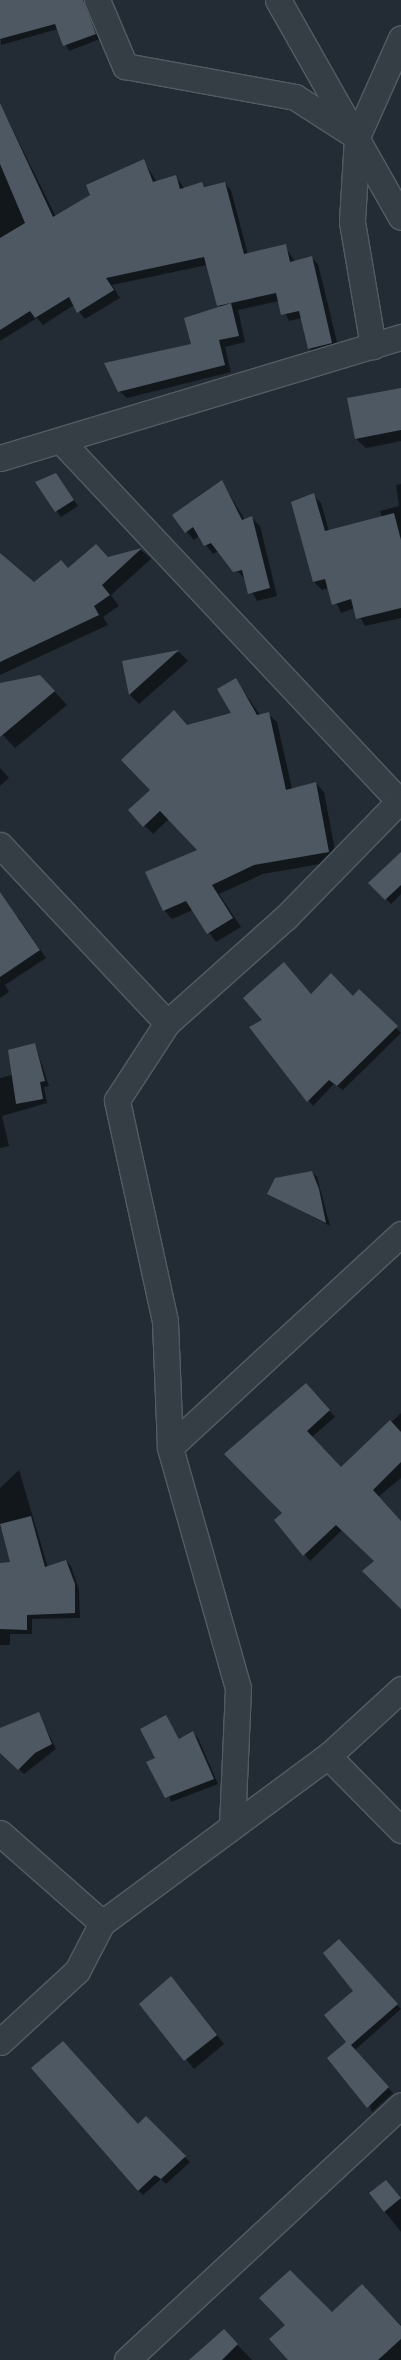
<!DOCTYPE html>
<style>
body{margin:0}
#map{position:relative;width:401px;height:2360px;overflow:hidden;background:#232c35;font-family:"Alegreya Sans",sans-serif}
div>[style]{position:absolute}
.shadow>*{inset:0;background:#0007}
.building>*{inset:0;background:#4e5863}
.roads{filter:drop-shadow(1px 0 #535c63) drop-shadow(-1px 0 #535c63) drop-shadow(0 1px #535c63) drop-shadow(0 -1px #535c63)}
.street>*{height:25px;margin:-12.5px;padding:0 12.5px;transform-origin:12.5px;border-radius:12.5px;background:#363e45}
span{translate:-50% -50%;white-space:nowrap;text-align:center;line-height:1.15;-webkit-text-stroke:5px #1b232a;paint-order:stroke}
</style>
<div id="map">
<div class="shadow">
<div style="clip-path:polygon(0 0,91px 0,88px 11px,100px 39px,69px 51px,58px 29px,1px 45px)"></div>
<div style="clip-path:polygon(5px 114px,56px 217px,143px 160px,157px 182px,176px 177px,185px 189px,224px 183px,231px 190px,248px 255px,285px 246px,295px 262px,311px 257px,318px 264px,339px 350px,316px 355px,309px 348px,302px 318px,289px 321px,279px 301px,238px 310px,245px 342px,225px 347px,231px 372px,127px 398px,119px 391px,193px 345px,220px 308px,207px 265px,112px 285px,120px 298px,85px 319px,74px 305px,43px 325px,37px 318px,0 341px,0 116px)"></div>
<div style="clip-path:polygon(401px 389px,401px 441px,366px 448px,356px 439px)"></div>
<div style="clip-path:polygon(55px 474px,78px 506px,61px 517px,37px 482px)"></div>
<div style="clip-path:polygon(222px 482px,245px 520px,252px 518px,260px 526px,277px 596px,257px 601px,245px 579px,218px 551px,213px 554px,199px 536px,194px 540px,173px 516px)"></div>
<div style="clip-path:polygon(401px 484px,401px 618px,365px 626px,355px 608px,341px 613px,329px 588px,322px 590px,314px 582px,313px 495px,321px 503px,329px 531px,382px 518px,380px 511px,399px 506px,396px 485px)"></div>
<div style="clip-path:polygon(141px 550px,151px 559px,111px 595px,119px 606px,103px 617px,108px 625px,0 675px,0 555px,34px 584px)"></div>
<div style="clip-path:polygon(179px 652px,188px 661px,139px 704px,130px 695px,124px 662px)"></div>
<div style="clip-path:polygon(236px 680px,260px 715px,268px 714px,277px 722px,292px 789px,316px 783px,324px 792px,337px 861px,263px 874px,219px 894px,241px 927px,216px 942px,193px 910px,172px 919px,164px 910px,199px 850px,169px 819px,153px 834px,129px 810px,151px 790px,188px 726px,233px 714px)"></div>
<div style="clip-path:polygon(0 684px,53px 690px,67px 705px,15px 748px,0 732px)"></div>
<div style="clip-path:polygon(0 768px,9px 778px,0 786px)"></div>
<div style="clip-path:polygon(401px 863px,401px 894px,391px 904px,370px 883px)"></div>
<div style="clip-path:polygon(0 906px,18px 917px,46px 958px,5px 985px,9px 992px,0 998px)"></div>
<div style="clip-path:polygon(359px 991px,401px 1033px,343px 1090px,334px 1084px,313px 1106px,251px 1027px,311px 995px,353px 997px)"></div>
<div style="clip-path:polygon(35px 1044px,49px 1086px,44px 1087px,47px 1103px,2px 1116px,9px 1146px,0 1148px,0 1078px,16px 1074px)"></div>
<div style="clip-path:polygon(312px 1172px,317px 1177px,330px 1226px,269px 1194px)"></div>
<div style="clip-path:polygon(312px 1391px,335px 1417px,312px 1437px,342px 1469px,401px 1413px,401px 1478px,378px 1497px,401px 1523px,401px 1607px,375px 1561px,342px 1530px,310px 1561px,276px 1520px,284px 1513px)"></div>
<div style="clip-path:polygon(19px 1470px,48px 1568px,66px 1561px,71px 1566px,79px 1590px,80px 1618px,32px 1619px,32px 1634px,10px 1634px,10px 1645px,0 1645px,0 1564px,11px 1563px,0 1526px,0 1488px)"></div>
<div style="clip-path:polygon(39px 1714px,56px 1749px,24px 1774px,0 1750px,0 1729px)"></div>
<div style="clip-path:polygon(166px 1717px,180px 1740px,193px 1733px,198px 1738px,218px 1784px,171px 1802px,157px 1759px)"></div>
<div style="clip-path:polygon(344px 1946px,401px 2009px,355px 2050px,393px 2093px,372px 2112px,348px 2043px,355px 1991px)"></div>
<div style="clip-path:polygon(179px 1986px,224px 2044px,194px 2069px,141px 2004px)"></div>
<div style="clip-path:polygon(146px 2118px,190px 2162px,166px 2184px,161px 2179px,143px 2195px,138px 2190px,138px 2126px)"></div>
<div style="clip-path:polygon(391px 2187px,401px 2199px,401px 2232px,371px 2194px)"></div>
<div style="clip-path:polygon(362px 2286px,401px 2325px,401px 2360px,294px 2360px)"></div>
<div style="clip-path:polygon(223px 2330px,252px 2360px,205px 2360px)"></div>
</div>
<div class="building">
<div style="clip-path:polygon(0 0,83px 0,96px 34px,63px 46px,55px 24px,0 39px)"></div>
<div style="clip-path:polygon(0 103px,53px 217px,90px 195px,86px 185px,144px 159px,153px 182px,176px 175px,180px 189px,202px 182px,204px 187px,225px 182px,244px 254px,286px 244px,290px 262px,312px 256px,332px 343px,308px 349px,299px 311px,281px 315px,276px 293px,217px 306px,204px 257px,106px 278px,114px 290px,77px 313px,69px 297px,35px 318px,30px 311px,0 330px,0 238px,25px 223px,0 164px)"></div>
<div style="clip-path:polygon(231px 303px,239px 336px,219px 340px,225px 365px,118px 392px,104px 363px,191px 344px,184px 318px)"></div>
<div style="clip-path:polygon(401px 388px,401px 430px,355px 439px,347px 398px)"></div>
<div style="clip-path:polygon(56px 473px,74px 500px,55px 512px,35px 482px)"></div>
<div style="clip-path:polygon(222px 480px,242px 520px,252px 516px,270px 588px,248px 594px,242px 570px,233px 572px,211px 543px,204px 546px,193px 527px,185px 533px,172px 515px)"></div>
<div style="clip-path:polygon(314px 493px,325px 531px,394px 513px,401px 540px,401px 608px,356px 619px,351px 599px,332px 605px,325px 579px,313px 582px,291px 502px)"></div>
<div style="clip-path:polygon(96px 544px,108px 557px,142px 548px,102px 585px,110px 595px,94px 606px,99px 615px,0 662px,0 553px,34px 582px,61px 560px,68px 568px)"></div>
<div style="clip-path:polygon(179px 650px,129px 695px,122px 661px)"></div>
<div style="clip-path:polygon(40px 675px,55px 691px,0 737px,0 683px)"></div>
<div style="clip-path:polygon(236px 678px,257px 715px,269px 712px,286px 790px,316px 782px,329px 852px,254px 865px,212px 885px,233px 918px,207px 934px,186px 901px,163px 911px,145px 872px,197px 850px,160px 811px,143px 827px,128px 810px,150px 790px,121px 760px,174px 710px,187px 725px,231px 713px,217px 689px)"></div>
<div style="clip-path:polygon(401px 852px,401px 885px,385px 900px,368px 883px)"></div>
<div style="clip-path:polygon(0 892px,40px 950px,0 977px)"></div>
<div style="clip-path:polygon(284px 962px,311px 994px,331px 973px,353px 996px,359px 989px,398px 1026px,337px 1086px,329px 1080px,307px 1102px,249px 1027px,262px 1020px,243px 998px)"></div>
<div style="clip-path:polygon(35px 1043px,45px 1081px,40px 1082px,43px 1099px,16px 1104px,8px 1050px)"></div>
<div style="clip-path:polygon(312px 1171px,319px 1189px,326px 1223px,267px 1194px,275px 1178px)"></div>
<div style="clip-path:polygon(306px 1383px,330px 1410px,307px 1431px,341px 1467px,390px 1420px,401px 1432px,401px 1462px,373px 1490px,401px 1521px,401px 1609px,362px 1571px,374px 1561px,336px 1525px,303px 1556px,274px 1520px,282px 1513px,224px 1454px)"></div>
<div style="clip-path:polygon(31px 1516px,45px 1567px,66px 1560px,75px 1584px,75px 1613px,27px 1615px,27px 1630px,0 1629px,0 1563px,10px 1562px,0 1524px)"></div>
<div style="clip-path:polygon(39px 1712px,52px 1744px,35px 1753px,18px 1770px,0 1753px,0 1728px)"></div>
<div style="clip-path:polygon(166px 1715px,179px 1739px,193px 1731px,214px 1779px,165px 1798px,146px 1762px,155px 1758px,140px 1729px)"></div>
<div style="clip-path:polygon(339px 1939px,398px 2004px,351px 2045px,389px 2087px,367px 2108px,327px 2058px,346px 2042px,324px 2015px,353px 1991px,323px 1953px)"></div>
<div style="clip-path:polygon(171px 1976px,217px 2035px,184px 2061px,139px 2004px)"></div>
<div style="clip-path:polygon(63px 2041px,138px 2124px,146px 2116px,186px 2156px,161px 2179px,155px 2175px,138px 2191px,31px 2068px)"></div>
<div style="clip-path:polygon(386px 2180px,401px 2198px,384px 2212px,369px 2193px)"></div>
<div style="clip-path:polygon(290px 2270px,332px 2312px,362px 2284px,401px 2326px,401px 2339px,378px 2360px,288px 2360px,269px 2339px,285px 2325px,259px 2298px)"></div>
<div style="clip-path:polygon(224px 2329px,238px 2344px,222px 2360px,189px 2360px)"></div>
</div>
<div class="roads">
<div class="street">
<div style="left:97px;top:0;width:72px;rotate:67deg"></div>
<div style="left:125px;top:66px;width:173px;rotate:10.3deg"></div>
<div style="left:295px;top:97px;width:74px;rotate:32.8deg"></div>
<div style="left:357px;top:137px;width:85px;rotate:93.4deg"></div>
<div style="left:352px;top:222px;width:126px;rotate:80.4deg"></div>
<div style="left:278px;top:0;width:249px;rotate:60.5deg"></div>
<div style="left:357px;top:137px;width:108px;rotate:-66deg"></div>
<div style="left:62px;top:442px;width:495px;rotate:46.8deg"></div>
<div style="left:0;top:458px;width:419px;rotate:-16.8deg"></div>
<div style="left:0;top:845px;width:244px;rotate:46.8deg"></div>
<div style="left:170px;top:1447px;width:314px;rotate:-42.7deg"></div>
<div style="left:328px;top:1756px;width:104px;rotate:45.4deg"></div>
<div style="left:232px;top:1826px;width:138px;rotate:-87.5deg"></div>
<div style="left:238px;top:1688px;width:250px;rotate:-105.8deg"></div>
<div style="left:170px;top:1447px;width:126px;rotate:-92.3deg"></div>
<div style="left:165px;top:1321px;width:226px;rotate:-102.3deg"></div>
<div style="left:117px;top:1100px;width:92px;rotate:-57deg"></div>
<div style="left:167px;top:1023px;width:159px;rotate:-41.7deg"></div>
<div style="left:286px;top:917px;width:165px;rotate:-45.7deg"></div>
<div style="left:0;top:1833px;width:136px;rotate:41.4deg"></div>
<div style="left:0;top:2042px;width:105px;rotate:-42.7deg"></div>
<div style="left:77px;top:1971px;width:54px;rotate:-62.5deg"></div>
<div style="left:102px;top:1923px;width:281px;rotate:-36.5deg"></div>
<div style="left:328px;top:1756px;width:99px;rotate:-42.5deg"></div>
<div style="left:127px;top:2360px;width:374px;rotate:-42.9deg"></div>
</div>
</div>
</div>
